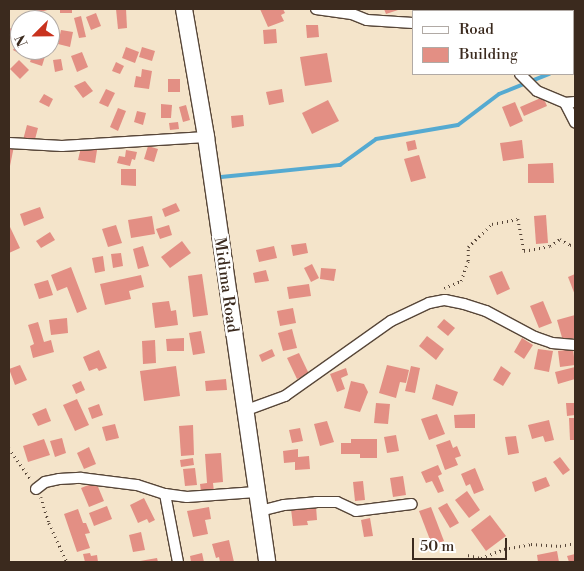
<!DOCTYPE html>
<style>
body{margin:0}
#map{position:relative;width:584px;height:571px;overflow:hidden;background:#f4e4ca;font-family:"Libre Bodoni",serif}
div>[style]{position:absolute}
.stream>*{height:4px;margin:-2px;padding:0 2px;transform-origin:2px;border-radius:2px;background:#55aad1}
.building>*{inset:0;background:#e38f84}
.path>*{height:2.5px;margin-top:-1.25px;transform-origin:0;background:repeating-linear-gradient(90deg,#574638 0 1px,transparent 0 5px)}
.roads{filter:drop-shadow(1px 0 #574638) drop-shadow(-1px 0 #574638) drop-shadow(0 1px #574638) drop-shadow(0 -1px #574638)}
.minor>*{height:10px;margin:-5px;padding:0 5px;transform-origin:5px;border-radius:5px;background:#fff}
.primary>*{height:16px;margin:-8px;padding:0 8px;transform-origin:8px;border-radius:8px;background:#fff}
span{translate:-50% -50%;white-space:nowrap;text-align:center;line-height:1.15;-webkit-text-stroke:5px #fff;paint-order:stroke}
.street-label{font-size:16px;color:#3b2a1e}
.frame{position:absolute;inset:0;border:10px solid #3b2a1e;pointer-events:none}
.legend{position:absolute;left:412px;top:10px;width:162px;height:65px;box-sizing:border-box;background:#fff;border:1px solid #b1aaa5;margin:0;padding:6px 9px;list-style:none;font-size:15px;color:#3b2a1e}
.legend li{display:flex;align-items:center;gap:10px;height:25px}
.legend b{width:25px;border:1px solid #b1aaa5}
.north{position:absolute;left:10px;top:10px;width:50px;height:50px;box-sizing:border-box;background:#fff;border:1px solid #b1aaa5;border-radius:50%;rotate:247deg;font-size:14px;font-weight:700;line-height:20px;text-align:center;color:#3b2a1e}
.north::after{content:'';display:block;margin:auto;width:18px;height:22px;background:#c8321e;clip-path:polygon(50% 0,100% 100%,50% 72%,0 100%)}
.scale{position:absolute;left:412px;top:538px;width:95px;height:22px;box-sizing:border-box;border:2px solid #3b2a1e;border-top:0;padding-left:6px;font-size:15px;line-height:18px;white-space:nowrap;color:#3b2a1e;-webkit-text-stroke:4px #fff;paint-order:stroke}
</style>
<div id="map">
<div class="stream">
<div style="left:573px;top:59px;width:3px;rotate:-45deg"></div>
<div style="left:221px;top:177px;width:120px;rotate:-5.8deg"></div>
<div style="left:340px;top:165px;width:44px;rotate:-35.8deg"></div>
<div style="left:376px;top:139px;width:83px;rotate:-9.7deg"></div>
<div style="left:458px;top:125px;width:51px;rotate:-37.1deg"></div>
<div style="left:499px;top:94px;width:54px;rotate:-21.8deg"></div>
</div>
<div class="building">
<div style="clip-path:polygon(36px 9px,51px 9px,37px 13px)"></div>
<div style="clip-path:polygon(60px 9px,72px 9px,72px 13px,60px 13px)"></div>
<div style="clip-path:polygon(116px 9px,126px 9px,127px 28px,118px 29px)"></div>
<div style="clip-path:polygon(260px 9px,283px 9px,285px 13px,281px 15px,284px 21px,268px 27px)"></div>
<div style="clip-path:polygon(384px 9px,401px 9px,386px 14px)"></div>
<div style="clip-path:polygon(443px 9px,461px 9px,462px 11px,443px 11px)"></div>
<div style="clip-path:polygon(96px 13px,101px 26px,91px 30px,86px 17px)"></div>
<div style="clip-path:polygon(33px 16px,51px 17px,51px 20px,33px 20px)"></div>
<div style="clip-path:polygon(81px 16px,86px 37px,79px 38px,74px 18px)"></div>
<div style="clip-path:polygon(306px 25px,318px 25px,319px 37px,307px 38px)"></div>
<div style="clip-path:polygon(10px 28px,16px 32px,11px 39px,9px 38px)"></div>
<div style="clip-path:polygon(276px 29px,277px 43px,264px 44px,263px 30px)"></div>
<div style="clip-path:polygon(61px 30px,73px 32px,70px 47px,58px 44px)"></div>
<div style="clip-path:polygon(20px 39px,20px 50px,25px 50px,22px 55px,13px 50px)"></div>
<div style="clip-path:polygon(126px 47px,139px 52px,135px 63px,122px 58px)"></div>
<div style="clip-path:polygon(142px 47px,155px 51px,152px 61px,139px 57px)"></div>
<div style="clip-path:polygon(34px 50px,47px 50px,42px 66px,30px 62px)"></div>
<div style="clip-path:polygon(82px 52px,88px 67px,77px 72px,71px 56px)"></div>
<div style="clip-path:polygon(327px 53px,332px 82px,305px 86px,300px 57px)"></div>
<div style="clip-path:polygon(61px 59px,63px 70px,55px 72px,53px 60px)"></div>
<div style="clip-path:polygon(19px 60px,29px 70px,20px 79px,10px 69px)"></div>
<div style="clip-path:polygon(116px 62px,124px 66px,120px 74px,112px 71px)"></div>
<div style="clip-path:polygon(142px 69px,152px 71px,149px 89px,134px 87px,136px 76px,141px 77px)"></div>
<div style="clip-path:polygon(168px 79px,180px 79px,180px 92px,168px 92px)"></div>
<div style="clip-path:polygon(85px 81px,93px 91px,83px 98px,74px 86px)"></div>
<div style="clip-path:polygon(106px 89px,115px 93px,108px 107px,99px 103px)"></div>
<div style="clip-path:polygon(282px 89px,284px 102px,269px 105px,266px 92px)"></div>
<div style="clip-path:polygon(44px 94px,53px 99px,49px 107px,39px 102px)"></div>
<div style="clip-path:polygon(543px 97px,547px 106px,524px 116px,520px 107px)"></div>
<div style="clip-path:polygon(328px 100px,339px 121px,312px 134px,302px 113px)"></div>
<div style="clip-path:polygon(515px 102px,523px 121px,510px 127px,502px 107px)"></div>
<div style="clip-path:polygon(161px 104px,172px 105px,171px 118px,161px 118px)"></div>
<div style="clip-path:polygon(186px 105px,190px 120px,183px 122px,179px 107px)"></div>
<div style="clip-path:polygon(118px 108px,126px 111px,118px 131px,110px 127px)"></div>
<div style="clip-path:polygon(137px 111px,146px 113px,143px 125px,134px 122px)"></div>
<div style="clip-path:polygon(243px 115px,244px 126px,232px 128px,231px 116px)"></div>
<div style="clip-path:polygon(178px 122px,179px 129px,170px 130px,169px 123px)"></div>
<div style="clip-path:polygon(27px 125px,38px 128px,34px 143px,23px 140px)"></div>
<div style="clip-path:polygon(415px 140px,417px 149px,408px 151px,406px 142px)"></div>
<div style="clip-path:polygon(522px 140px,524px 158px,503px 161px,500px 143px)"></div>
<div style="clip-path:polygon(9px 145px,14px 146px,10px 166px,9px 166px)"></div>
<div style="clip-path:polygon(148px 146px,158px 149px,154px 162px,144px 159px)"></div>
<div style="clip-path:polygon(81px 147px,97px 150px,95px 163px,78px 160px)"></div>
<div style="clip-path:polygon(126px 150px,137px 152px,135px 160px,132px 159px,130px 166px,117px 163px,119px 156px,125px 157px)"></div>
<div style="clip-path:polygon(419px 155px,426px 178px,411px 182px,404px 159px)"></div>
<div style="clip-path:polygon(553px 163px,554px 183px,528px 183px,528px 164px)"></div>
<div style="clip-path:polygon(121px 169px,136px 169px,136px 186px,121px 185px)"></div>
<div style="clip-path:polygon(176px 203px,180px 211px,165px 217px,162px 209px)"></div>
<div style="clip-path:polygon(40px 207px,44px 218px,24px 226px,20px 214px)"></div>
<div style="clip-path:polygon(546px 215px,548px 243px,536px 244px,534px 216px)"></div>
<div style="clip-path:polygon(152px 216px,155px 234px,131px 238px,128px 220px)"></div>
<div style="clip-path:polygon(116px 225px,122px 243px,108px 247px,102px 229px)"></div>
<div style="clip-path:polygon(169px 225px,172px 235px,160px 239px,156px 229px)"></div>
<div style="clip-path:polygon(10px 227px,20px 248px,9px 253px,9px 228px)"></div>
<div style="clip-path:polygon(50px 232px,55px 240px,41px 248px,36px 241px)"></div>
<div style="clip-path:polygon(182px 241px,191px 253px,170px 268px,161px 257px)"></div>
<div style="clip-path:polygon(306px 243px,308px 253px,293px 256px,291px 245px)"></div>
<div style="clip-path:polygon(143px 246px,149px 266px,138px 269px,133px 249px)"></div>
<div style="clip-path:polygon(274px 246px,277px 258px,259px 262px,256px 250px)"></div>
<div style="clip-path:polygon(121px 253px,123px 266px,113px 268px,111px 254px)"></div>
<div style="clip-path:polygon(103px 256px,105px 271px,95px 273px,92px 258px)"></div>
<div style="clip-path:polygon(312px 264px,319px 278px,311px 282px,304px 268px)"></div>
<div style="clip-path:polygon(71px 267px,87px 309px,77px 313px,67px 287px,57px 291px,51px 275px)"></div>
<div style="clip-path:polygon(321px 268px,336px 269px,334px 281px,320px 279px)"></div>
<div style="clip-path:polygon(266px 270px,269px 281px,255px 283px,253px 273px)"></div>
<div style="clip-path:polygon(502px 271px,510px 289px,497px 295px,489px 276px)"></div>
<div style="clip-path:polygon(202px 274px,208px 315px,193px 317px,188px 276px)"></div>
<div style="clip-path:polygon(575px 274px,575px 295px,568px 277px)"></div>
<div style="clip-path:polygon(141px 275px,144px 287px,129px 291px,131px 299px,105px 305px,100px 284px)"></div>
<div style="clip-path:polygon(48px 280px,53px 295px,39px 299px,34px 284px)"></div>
<div style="clip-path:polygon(309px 284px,311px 296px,289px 299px,287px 287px)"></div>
<div style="clip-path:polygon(169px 301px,171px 311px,176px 310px,178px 325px,155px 328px,152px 303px)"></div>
<div style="clip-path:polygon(543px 301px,552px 323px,539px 328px,530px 306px)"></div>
<div style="clip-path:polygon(293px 308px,296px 323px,280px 326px,277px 311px)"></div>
<div style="clip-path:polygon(575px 315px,575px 338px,563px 341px,557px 320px)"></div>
<div style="clip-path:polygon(67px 318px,68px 333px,51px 335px,49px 320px)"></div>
<div style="clip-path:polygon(444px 319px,455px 328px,448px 336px,437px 327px)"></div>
<div style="clip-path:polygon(38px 322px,44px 342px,51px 340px,54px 352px,33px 358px,30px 346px,34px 344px,28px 325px)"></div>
<div style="clip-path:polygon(292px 329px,297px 348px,283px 351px,278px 333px)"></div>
<div style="clip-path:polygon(201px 331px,205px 353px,193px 355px,189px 333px)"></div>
<div style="clip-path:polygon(427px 336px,444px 349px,436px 360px,419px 346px)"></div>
<div style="clip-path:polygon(184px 338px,184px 351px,167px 351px,166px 339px)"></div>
<div style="clip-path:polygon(522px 338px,533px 345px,524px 359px,514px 352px)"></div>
<div style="clip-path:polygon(155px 340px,156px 363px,143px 364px,142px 341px)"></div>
<div style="clip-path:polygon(272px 349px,275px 356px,262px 362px,259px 355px)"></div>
<div style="clip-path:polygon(538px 349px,553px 351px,549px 372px,534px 369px)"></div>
<div style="clip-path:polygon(573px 349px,575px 365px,560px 367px,558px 351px)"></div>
<div style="clip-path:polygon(99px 350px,107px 368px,99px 371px,97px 368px,89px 371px,83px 357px)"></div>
<div style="clip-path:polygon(299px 353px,309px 374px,297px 379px,287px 358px)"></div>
<div style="clip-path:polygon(20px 365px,27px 380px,15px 385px,9px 369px)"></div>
<div style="clip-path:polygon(387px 365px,409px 370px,406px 383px,400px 382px,396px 398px,379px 393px)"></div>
<div style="clip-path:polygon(176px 366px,180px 396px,144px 401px,140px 371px)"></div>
<div style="clip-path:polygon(411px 366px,420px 368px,415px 393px,405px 391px)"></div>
<div style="clip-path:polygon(501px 366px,511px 373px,503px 386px,493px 380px)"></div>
<div style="clip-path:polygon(575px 367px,575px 379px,558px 384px,555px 372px)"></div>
<div style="clip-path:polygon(346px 368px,348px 375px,341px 378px,345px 389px,337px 392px,330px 374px)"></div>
<div style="clip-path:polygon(226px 379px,227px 390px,206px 391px,205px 381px)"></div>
<div style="clip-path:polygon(81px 381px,85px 390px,76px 394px,72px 385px)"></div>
<div style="clip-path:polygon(351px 381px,364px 384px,368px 392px,360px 412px,344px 408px)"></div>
<div style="clip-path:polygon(436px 384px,458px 392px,453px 406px,432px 399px)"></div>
<div style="clip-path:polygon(77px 399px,89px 425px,75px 431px,63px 405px)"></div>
<div style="clip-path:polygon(376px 403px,390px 404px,388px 424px,374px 423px)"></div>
<div style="clip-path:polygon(566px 403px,575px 403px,575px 415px,567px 416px)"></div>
<div style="clip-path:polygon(99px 404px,103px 415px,92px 419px,88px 408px)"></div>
<div style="clip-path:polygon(46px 408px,51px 421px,38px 426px,32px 414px)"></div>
<div style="clip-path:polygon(437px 414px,445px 434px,429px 440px,421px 419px)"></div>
<div style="clip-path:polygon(475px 414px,475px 428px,455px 428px,454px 415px)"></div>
<div style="clip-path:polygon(569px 418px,575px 418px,575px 440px,570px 440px)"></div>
<div style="clip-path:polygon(549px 420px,554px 440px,545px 442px,543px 436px,532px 439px,528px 425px)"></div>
<div style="clip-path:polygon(327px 421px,334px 442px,320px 446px,314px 424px)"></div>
<div style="clip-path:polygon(115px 424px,119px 438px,106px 441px,102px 427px)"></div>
<div style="clip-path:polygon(193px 425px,194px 455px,181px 456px,179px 426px)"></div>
<div style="clip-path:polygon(300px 428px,303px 441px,292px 443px,289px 430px)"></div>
<div style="clip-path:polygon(396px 435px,399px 451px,387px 453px,384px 437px)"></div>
<div style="clip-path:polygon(516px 436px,519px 453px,508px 455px,505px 437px)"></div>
<div style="clip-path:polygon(62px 438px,66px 453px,55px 457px,50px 441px)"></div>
<div style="clip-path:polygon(44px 439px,50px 455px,28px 462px,23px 446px)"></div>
<div style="clip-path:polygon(351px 439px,377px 439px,377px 458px,360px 458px,360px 454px,341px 454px,341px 443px,351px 443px)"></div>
<div style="clip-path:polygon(450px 440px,453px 448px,457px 446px,461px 456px,455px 458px,458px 465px,445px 470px,436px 445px)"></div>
<div style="clip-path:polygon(89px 447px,96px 464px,84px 469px,77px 453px)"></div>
<div style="clip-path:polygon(298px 449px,298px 457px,309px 456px,310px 469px,295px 470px,295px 462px,284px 463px,283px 451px)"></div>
<div style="clip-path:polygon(221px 453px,223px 482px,213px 483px,214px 492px,201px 492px,200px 484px,207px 483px,205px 454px)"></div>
<div style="clip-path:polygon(560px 457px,570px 470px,563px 475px,553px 462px)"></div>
<div style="clip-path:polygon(193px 458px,194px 465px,181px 467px,180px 460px)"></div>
<div style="clip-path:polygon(438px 465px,442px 474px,438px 476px,444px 491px,438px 493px,432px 481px,426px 483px,421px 472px)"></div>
<div style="clip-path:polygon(195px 468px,197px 485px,185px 486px,183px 469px)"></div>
<div style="clip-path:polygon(475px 468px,484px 490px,474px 494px,470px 484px,466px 486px,461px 474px)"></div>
<div style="clip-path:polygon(403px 476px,406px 495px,393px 497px,390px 478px)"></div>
<div style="clip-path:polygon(546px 477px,550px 486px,535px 492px,532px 482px)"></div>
<div style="clip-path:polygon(363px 481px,365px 500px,355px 501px,353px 482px)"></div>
<div style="clip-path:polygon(96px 482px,104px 501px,89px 507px,81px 488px)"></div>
<div style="clip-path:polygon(467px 491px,480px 510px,469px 518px,455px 500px)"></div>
<div style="clip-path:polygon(144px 498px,155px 520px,149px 523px,147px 519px,138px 523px,130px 505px)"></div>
<div style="clip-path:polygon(447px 503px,459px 523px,450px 528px,438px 508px)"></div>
<div style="clip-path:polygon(107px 506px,112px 519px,94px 526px,89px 513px)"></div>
<div style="clip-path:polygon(316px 506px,317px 520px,307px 521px,308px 525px,293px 526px,291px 509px)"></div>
<div style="clip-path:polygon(209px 507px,211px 519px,205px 520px,208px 534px,193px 537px,187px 511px)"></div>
<div style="clip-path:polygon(431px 507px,444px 541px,432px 545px,419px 511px)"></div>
<div style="clip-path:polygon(78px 509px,83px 523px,86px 523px,90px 533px,85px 534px,90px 548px,77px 552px,64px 514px)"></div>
<div style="clip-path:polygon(490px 515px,506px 536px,486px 551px,471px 530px)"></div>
<div style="clip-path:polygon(370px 518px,373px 536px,364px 537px,361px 520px)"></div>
<div style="clip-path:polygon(141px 532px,145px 550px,133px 552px,129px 535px)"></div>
<div style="clip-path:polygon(229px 540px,234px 562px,220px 562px,219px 557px,216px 558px,212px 544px)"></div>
<div style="clip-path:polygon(557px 551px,559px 562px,538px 562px,537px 555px)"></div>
<div style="clip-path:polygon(90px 553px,91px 556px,97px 555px,98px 562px,85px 562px,83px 554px)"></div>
<div style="clip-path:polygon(202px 553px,204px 562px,191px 562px,190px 556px)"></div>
<div style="clip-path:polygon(575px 554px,575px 562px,569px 562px,567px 556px)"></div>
<div style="clip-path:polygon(157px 558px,158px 562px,140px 562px,140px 561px)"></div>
</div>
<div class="path">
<div style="left:444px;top:288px;width:18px;rotate:-22deg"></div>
<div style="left:461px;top:281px;width:21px;rotate:-71deg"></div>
<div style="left:468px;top:261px;width:14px;rotate:-90deg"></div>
<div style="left:468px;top:247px;width:33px;rotate:-44deg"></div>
<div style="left:492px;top:224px;width:26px;rotate:-11deg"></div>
<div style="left:518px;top:219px;width:33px;rotate:79deg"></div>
<div style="left:524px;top:251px;width:26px;rotate:-11deg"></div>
<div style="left:550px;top:246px;width:12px;rotate:-35deg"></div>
<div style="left:560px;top:239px;width:12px;rotate:31deg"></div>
<div style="left:570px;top:245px;width:5px;rotate:-11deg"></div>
<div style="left:9px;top:448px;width:38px;rotate:55deg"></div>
<div style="left:41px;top:497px;width:27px;rotate:73deg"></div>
<div style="left:49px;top:523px;width:43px;rotate:65.2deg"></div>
<div style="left:468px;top:555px;width:13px;rotate:13deg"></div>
<div style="left:481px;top:558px;width:25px;rotate:-21deg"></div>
<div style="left:504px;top:549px;width:27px;rotate:-10deg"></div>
<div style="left:531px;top:544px;width:29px;rotate:4deg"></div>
<div style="left:560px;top:546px;width:15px;rotate:-11deg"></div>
</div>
<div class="roads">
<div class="minor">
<div style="left:316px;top:9px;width:36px;rotate:8deg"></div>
<div style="left:352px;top:14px;width:16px;rotate:22deg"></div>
<div style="left:367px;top:20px;width:46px;rotate:3.7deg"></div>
<div style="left:520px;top:74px;width:24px;rotate:45deg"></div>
<div style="left:537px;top:91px;width:30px;rotate:23deg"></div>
<div style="left:565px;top:103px;width:10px;rotate:-6deg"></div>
<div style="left:565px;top:103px;width:22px;rotate:63deg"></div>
<div style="left:9px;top:143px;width:53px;rotate:3.2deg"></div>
<div style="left:62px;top:146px;width:144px;rotate:-3.6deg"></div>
<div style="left:244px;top:411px;width:44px;rotate:-20.1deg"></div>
<div style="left:285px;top:396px;width:130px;rotate:-35.3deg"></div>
<div style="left:391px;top:321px;width:42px;rotate:-25.3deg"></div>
<div style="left:429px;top:303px;width:16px;rotate:-11deg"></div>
<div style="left:445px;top:300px;width:19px;rotate:12deg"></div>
<div style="left:464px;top:304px;width:23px;rotate:18deg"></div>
<div style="left:486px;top:311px;width:55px;rotate:28deg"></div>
<div style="left:535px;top:337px;width:18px;rotate:19deg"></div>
<div style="left:552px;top:343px;width:23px;rotate:5deg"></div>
<div style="left:36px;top:489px;width:11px;rotate:-38deg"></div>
<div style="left:45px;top:482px;width:14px;rotate:-12deg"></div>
<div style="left:59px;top:479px;width:22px;rotate:-3deg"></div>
<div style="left:81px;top:478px;width:56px;rotate:7.1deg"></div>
<div style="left:137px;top:485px;width:29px;rotate:18deg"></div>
<div style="left:165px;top:494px;width:22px;rotate:8deg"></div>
<div style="left:187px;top:497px;width:69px;rotate:-4.1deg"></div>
<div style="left:165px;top:494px;width:69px;rotate:79.2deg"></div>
<div style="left:260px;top:511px;width:25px;rotate:-14deg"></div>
<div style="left:284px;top:505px;width:32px;rotate:-5deg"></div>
<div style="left:316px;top:502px;width:21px"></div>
<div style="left:337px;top:502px;width:21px;rotate:25deg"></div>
<div style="left:356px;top:511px;width:56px;rotate:-7.1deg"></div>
</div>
<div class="primary">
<div style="left:184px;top:9px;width:130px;rotate:80.2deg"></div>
<div style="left:206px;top:137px;width:429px;rotate:81.8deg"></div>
</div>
</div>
<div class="street-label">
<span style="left:226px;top:285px;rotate:82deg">Midima Road</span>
</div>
<div class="frame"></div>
<ul class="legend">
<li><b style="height:6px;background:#fff"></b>Road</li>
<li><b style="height:14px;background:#e38f84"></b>Building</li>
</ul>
<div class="north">N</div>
<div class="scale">50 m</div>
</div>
